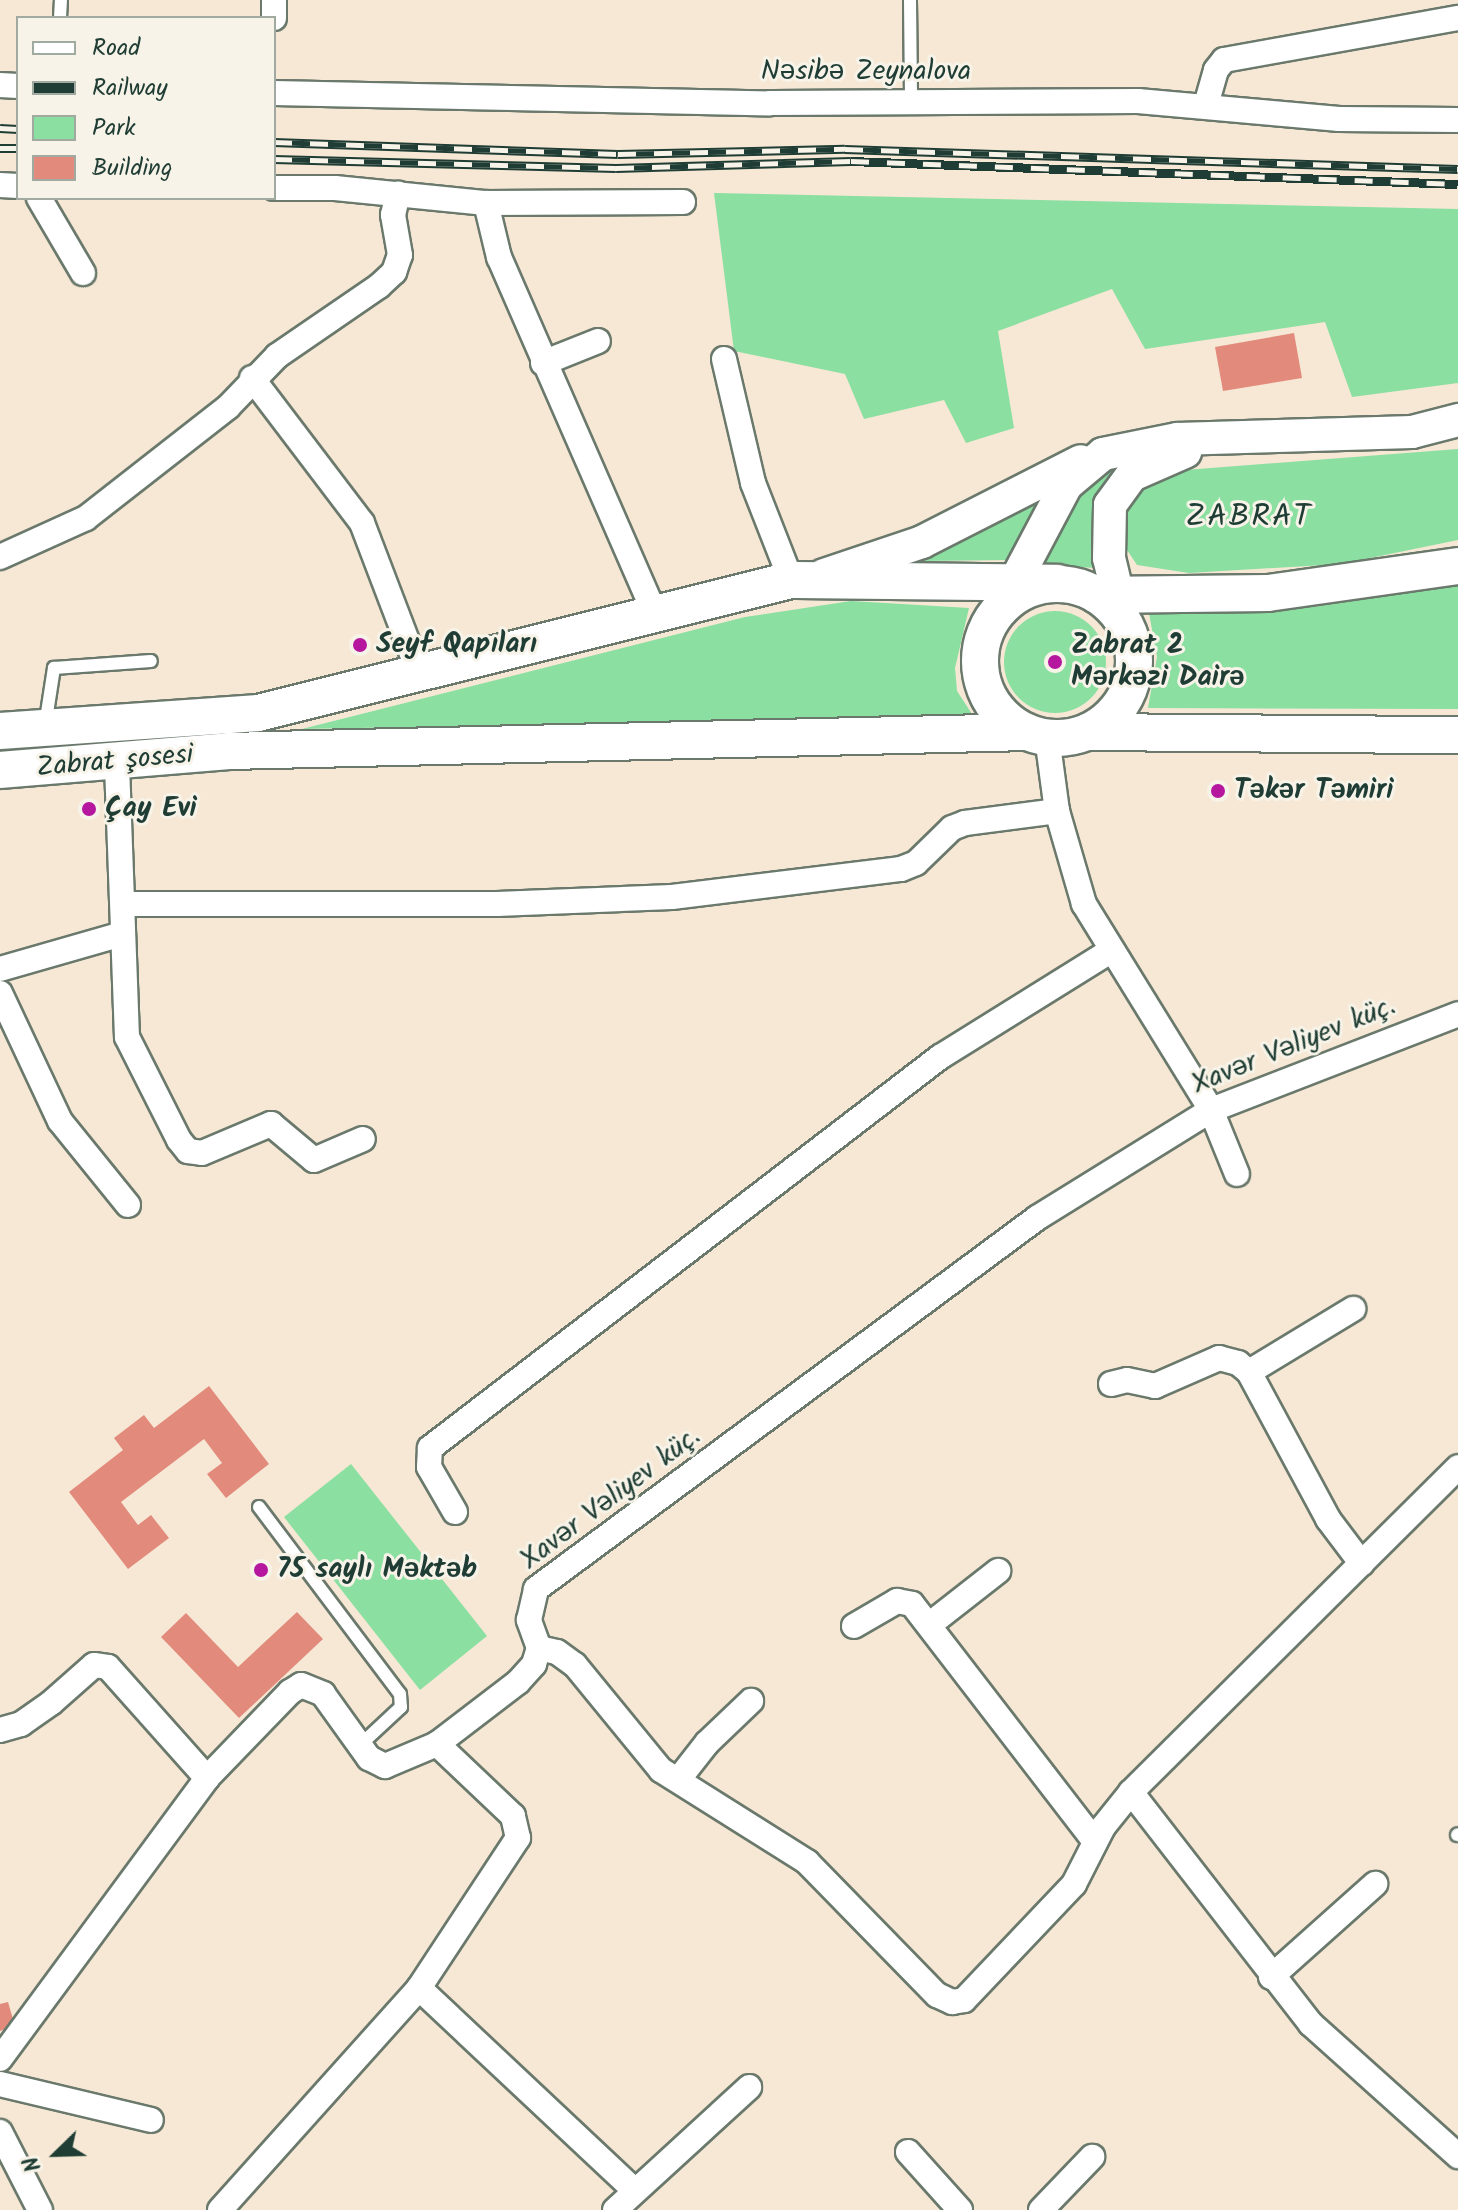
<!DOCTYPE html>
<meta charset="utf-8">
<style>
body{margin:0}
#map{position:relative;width:1458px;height:2210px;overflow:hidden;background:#f6e8d5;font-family:Kalam,sans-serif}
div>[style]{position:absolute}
.green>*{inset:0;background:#8adfa1}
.round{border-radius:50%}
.building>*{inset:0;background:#e28b7c}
.roads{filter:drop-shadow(2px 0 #6a796c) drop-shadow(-2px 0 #6a796c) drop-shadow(0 2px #6a796c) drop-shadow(0 -2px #6a796c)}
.lane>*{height:12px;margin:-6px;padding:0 6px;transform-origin:6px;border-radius:6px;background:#fff}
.street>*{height:24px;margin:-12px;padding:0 12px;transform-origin:12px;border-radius:12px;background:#fff}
.secondary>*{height:32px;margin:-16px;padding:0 16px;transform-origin:16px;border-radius:16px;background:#fff}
.primary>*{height:36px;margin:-18px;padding:0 18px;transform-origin:18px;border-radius:18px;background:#fff}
.primary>.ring{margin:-18px;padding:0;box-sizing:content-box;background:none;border:36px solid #fff;border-radius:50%}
.rail>*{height:9px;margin-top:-4.5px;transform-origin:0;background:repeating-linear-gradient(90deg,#f7f3e8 0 18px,#1f3d34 0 36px);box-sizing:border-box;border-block:2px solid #1f3d34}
.dots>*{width:22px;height:22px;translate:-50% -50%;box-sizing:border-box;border:4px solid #f7f3e8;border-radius:50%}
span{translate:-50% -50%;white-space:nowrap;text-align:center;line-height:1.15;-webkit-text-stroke:6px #f7f3e8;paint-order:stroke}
.street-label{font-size:28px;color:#1f3d34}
.poi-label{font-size:28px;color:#1f3d34;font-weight:700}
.left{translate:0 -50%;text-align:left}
.quarter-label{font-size:32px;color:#1f3d34;letter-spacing:2px}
.legend{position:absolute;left:16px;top:16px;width:260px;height:184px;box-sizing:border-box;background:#f7f3e8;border:2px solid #a1aaa0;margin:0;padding:10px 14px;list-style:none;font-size:24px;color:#1f3d34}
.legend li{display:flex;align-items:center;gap:16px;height:40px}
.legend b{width:40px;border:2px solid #a1aaa0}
.north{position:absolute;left:16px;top:2114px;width:80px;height:80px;-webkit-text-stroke:6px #f7f3e8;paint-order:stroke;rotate:247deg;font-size:22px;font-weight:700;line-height:32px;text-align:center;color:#1f3d34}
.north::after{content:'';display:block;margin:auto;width:28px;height:36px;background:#1f3d34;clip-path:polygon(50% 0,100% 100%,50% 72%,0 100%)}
</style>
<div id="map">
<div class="green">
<div style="clip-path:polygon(714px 193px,1458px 209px,1458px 383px,1352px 397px,1325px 322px,1145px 349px,1112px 289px,998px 331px,1014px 428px,966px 443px,944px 400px,864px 419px,845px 374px,734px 351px)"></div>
<div style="clip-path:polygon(1458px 449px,1458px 540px,1341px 564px,1189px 573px,1137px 565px,1127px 550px,1126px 505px,1142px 486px,1172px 471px)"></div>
<div style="clip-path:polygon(1122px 465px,1097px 495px,1092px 517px,1097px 568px,1044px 565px,1059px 522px,1087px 476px)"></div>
<div style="clip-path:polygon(1037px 496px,1042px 503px,1014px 560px,921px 561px,923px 555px)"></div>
<div style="clip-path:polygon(1458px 584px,1458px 709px,1148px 708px,1157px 657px,1149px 613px,1313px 607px)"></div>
<div style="clip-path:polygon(851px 601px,969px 608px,955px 668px,957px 691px,974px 717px,302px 729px,745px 617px)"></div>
<div class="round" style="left:1004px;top:611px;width:102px;height:102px"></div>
<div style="clip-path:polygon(351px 1464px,487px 1636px,420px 1690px,284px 1517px)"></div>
</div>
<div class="building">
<div style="clip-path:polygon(1294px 333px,1302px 378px,1223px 391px,1215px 347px)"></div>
<div style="clip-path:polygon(209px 1386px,269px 1464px,226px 1498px,207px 1474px,222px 1463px,204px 1439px,121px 1502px,138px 1525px,151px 1515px,169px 1538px,128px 1569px,69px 1492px,123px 1450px,114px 1438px,144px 1415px,154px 1428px)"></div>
<div style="clip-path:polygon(297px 1612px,323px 1639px,239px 1718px,161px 1637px,186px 1613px,238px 1667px)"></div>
<div style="clip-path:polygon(8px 2002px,15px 2026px,0 2031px,0 2004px)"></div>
</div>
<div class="roads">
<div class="lane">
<div style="left:910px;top:0;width:102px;rotate:89.4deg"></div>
<div style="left:60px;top:18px;width:18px;rotate:-87deg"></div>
<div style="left:45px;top:726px;width:59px;rotate:-81.2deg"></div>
<div style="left:54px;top:668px;width:97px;rotate:-4.1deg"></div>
<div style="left:259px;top:1507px;width:234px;rotate:53deg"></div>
<div style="left:400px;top:1694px;width:13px;rotate:86deg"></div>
<div style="left:401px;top:1707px;width:57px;rotate:137.1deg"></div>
<div style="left:1457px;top:1835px;width:1px;rotate:-45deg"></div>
</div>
<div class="street">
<div style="left:274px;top:18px;width:18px;rotate:-90deg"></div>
<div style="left:0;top:85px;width:18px;rotate:3deg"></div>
<div style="left:274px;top:93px;width:496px;rotate:1.2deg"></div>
<div style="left:770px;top:103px;width:368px;rotate:-0.3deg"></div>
<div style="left:1138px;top:101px;width:202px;rotate:5.1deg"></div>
<div style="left:1339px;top:119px;width:119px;rotate:0.5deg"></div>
<div style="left:1206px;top:105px;width:36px;rotate:-74deg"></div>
<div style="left:1216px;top:70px;width:13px;rotate:-51deg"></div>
<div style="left:1224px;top:60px;width:238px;rotate:-10.2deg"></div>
<div style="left:0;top:185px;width:18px;rotate:3deg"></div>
<div style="left:274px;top:188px;width:61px"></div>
<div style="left:335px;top:188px;width:152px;rotate:5.7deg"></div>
<div style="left:486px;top:203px;width:197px;rotate:-0.3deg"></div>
<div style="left:39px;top:198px;width:87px;rotate:59.6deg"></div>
<div style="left:486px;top:203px;width:56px;rotate:76.5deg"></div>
<div style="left:499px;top:257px;width:387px;rotate:66.4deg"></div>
<div style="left:724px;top:359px;width:127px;rotate:76.8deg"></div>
<div style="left:753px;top:483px;width:104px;rotate:68.6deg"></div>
<div style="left:543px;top:363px;width:59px;rotate:-21.8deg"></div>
<div style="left:252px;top:378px;width:182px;rotate:52.8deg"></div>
<div style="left:362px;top:523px;width:163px;rotate:69.1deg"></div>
<div style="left:0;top:557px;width:94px;rotate:-24.4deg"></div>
<div style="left:86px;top:518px;width:180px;rotate:-38deg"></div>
<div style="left:228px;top:407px;width:71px;rotate:-46.1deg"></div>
<div style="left:277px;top:356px;width:124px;rotate:-34.5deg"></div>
<div style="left:379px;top:286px;width:21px;rotate:-43deg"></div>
<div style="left:394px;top:272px;width:18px;rotate:-71deg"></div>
<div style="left:400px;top:255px;width:41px;rotate:-99.9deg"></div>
<div style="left:393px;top:215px;width:22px;rotate:-77deg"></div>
<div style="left:1047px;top:737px;width:75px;rotate:82.3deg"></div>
<div style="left:1057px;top:811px;width:97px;rotate:73.8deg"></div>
<div style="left:1084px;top:904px;width:242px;rotate:58.3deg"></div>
<div style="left:1211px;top:1110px;width:69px;rotate:67.9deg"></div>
<div style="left:117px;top:765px;width:272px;rotate:87.9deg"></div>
<div style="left:127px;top:1037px;width:115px;rotate:63.2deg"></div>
<div style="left:179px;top:1140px;width:14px;rotate:51deg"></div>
<div style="left:188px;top:1151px;width:14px;rotate:8deg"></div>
<div style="left:202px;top:1153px;width:75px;rotate:-22.8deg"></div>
<div style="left:271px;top:1124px;width:56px;rotate:39.9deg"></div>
<div style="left:314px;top:1160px;width:53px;rotate:-23.2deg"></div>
<div style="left:123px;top:904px;width:374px"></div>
<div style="left:497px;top:904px;width:175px;rotate:-2.3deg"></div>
<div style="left:672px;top:897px;width:231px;rotate:-7deg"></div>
<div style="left:901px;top:869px;width:16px;rotate:-22deg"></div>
<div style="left:916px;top:863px;width:50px;rotate:-44.2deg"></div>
<div style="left:952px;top:828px;width:14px;rotate:-21deg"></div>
<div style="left:965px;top:823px;width:93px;rotate:-7.4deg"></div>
<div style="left:0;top:969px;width:127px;rotate:-16deg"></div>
<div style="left:0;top:993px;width:141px;rotate:64.9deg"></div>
<div style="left:60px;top:1121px;width:108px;rotate:51deg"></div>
<div style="left:1249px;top:1372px;width:122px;rotate:-31.2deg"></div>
<div style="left:1111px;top:1384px;width:16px;rotate:-14deg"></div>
<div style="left:1127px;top:1380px;width:29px;rotate:12deg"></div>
<div style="left:1155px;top:1386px;width:70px;rotate:-23.6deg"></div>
<div style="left:1219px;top:1358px;width:20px;rotate:15deg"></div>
<div style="left:1238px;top:1363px;width:14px;rotate:39deg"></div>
<div style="left:1249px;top:1372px;width:167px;rotate:61.7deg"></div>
<div style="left:1328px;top:1519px;width:56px;rotate:52.9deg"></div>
<div style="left:455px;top:1512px;width:52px;rotate:-120deg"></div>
<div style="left:429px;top:1467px;width:19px;rotate:-87deg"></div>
<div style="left:430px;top:1448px;width:643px;rotate:-37.48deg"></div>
<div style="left:940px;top:1057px;width:200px;rotate:-31.9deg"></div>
<div style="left:929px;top:1625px;width:88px;rotate:-38deg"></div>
<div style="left:854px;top:1626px;width:50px;rotate:-30.2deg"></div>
<div style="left:897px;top:1601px;width:15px;rotate:11deg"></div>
<div style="left:912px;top:1604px;width:300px;rotate:52.4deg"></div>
<div style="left:539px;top:1648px;width:18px;rotate:13deg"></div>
<div style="left:557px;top:1652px;width:22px;rotate:36deg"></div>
<div style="left:575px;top:1665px;width:136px;rotate:50.7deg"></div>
<div style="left:661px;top:1770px;width:173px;rotate:32.2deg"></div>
<div style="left:807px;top:1862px;width:186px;rotate:45.7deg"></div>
<div style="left:937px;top:1995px;width:17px;rotate:25deg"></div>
<div style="left:952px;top:2002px;width:12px;rotate:-9deg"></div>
<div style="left:964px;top:2000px;width:160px;rotate:-46.5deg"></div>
<div style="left:1074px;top:1884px;width:64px;rotate:-63deg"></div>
<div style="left:1103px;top:1827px;width:45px;rotate:-51.3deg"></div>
<div style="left:1131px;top:1792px;width:461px;rotate:-44.8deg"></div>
<div style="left:0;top:1730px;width:22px;rotate:-16deg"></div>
<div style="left:21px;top:1724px;width:37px;rotate:-35deg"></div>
<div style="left:51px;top:1703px;width:57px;rotate:-41.5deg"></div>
<div style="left:94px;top:1665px;width:14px;rotate:8deg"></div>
<div style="left:108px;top:1667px;width:149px;rotate:48.3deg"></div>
<div style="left:678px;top:1780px;width:47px;rotate:-51.9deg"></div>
<div style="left:707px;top:1743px;width:61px;rotate:-43.7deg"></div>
<div style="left:1131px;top:1792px;width:294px;rotate:52.2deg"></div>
<div style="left:1311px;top:2024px;width:198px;rotate:41.9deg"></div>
<div style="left:1271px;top:1977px;width:140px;rotate:-41.8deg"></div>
<div style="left:419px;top:1988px;width:296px;rotate:43.2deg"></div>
<div style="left:0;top:2059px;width:349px;rotate:-53.6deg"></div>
<div style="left:207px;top:1778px;width:120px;rotate:-46deg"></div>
<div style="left:290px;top:1692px;width:13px;rotate:-32deg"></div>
<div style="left:301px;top:1685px;width:24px;rotate:22deg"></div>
<div style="left:323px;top:1694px;width:79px;rotate:54.3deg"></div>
<div style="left:369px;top:1758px;width:18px;rotate:27deg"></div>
<div style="left:385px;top:1766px;width:56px;rotate:-22.9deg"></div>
<div style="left:437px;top:1744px;width:102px;rotate:-37.4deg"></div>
<div style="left:518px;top:1682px;width:24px;rotate:-48deg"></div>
<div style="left:534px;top:1664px;width:17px;rotate:-73deg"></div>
<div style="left:539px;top:1648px;width:30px;rotate:-110deg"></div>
<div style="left:529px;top:1620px;width:32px;rotate:-77deg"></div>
<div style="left:536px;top:1589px;width:623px;rotate:-36.52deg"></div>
<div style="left:1037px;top:1218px;width:205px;rotate:-31.8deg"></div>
<div style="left:1211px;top:1110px;width:265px;rotate:-21.2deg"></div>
<div style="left:0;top:2084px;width:155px;rotate:13.4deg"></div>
<div style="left:0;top:2132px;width:88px;rotate:62.9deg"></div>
<div style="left:908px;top:2152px;width:78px;rotate:48.1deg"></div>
<div style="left:220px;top:2210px;width:298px;rotate:-48.1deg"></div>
<div style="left:419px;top:1988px;width:180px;rotate:-56.6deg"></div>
<div style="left:518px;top:1838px;width:23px;rotate:-103deg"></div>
<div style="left:513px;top:1816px;width:105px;rotate:-136.5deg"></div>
<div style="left:615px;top:2210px;width:182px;rotate:-42.5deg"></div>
<div style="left:1041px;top:2210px;width:74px;rotate:-46.1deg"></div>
</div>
<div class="secondary">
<div style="left:824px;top:575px;width:103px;rotate:-18.6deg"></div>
<div style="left:922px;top:542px;width:178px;rotate:-27deg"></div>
<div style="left:1001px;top:608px;width:139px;rotate:-62.1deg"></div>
<div style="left:1066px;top:485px;width:48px;rotate:-40deg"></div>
<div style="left:1103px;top:454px;width:76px;rotate:-11.5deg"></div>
<div style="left:1177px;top:439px;width:235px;rotate:-1.7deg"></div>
<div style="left:1412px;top:432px;width:48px;rotate:-14.6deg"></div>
<div style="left:1125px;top:625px;width:69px;rotate:-103.4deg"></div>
<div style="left:1109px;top:558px;width:53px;rotate:-88.9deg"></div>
<div style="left:1110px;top:505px;width:37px;rotate:-54deg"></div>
<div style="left:1132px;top:475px;width:58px;rotate:-23.5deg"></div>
</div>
<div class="primary">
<div class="ring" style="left:980px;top:584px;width:118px;height:118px"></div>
<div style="left:1097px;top:595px;width:171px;rotate:-0.7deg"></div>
<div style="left:1268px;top:593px;width:192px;rotate:-8.1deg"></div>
<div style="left:0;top:731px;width:259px;rotate:-4deg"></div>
<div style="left:258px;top:713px;width:549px;rotate:-14.01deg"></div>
<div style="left:791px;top:580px;width:266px;rotate:0.6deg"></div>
<div style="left:1088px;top:732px;width:370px;rotate:0.5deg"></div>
<div style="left:0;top:770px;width:230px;rotate:-4.7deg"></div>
<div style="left:229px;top:751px;width:798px;rotate:-1.36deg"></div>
</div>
</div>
<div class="rail">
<div style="left:0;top:128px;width:18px;rotate:3deg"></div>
<div style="left:274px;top:142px;width:344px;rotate:2deg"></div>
<div style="left:618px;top:154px;width:227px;rotate:-1.3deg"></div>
<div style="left:845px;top:149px;width:613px;rotate:1.87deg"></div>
<div style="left:0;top:148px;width:18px"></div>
<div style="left:274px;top:159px;width:342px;rotate:1.5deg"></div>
<div style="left:616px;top:168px;width:235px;rotate:-1.7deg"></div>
<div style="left:851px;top:161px;width:607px;rotate:2.17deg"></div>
</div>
<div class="dots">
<div style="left:360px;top:645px;background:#b5179e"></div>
<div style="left:1055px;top:662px;background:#b5179e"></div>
<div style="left:1218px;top:791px;background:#b5179e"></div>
<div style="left:89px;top:809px;background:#b5179e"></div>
<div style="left:261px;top:1570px;background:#b5179e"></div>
</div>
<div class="street-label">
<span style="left:866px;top:72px">Nəsibə Zeynalova</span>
<span style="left:115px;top:762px;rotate:-5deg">Zabrat şosesi</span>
<span style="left:1294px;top:1046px;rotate:-22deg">Xavər Vəliyev küç.</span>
<span style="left:611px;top:1499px;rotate:-37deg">Xavər Vəliyev küç.</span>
</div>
<div class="poi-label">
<span class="left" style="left:376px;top:645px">Seyf Qapıları</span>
<span class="left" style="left:1071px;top:662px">Zabrat 2<br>Mərkəzi Dairə</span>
<span class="left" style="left:1234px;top:791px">Təkər Təmiri</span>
<span class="left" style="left:105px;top:809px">Çay Evi</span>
<span class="left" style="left:277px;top:1570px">75 saylı Məktəb</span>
</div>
<div class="quarter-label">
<span style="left:1249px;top:518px">ZABRAT</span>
</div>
<ul class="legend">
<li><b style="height:10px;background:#fff"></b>Road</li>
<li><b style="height:10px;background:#1f3d34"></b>Railway</li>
<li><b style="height:22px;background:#8adfa1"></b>Park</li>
<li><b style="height:22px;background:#e28b7c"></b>Building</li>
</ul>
<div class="north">N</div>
</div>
